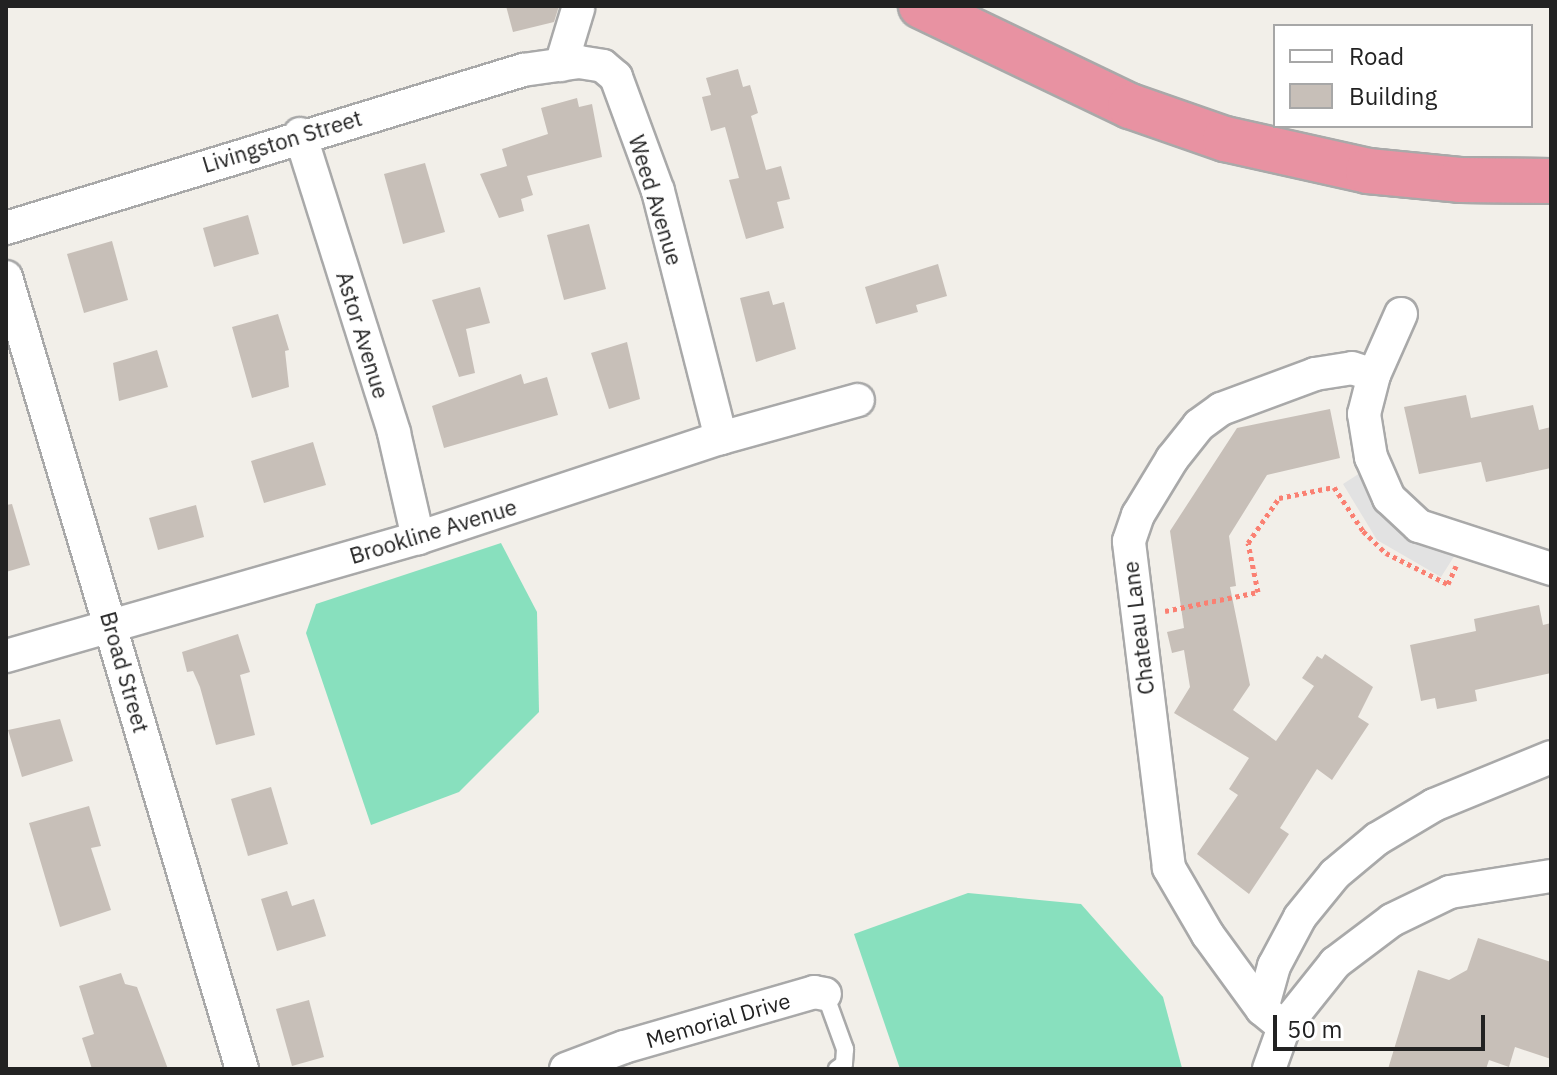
<!DOCTYPE html>
<style>
body{margin:0}
#map{position:relative;width:1557px;height:1075px;overflow:hidden;background:#f2efe9;font-family:"IBM Plex Sans",sans-serif}
div>[style]{position:absolute}
.pitch>*{inset:0;background:#88e0be}
.parking>*{inset:0;background:#e2e2e2}
.building>*{inset:0;background:#c7bfb8}
.path>*{height:5px;margin-top:-2.5px;transform-origin:0;background:repeating-linear-gradient(90deg,#fa8072 0 4px,transparent 0 8px)}
.roads{filter:drop-shadow(2px 0 #a9a9a9) drop-shadow(-2px 0 #a9a9a9) drop-shadow(0 2px #a9a9a9) drop-shadow(0 -2px #a9a9a9)}
.lane>*{height:16px;margin:-8px;padding:0 8px;transform-origin:8px;border-radius:8px;background:#fff}
.street>*{height:32px;margin:-16px;padding:0 16px;transform-origin:16px;border-radius:16px;background:#fff}
.highway>*{height:44px;margin:-22px;padding:0 22px;transform-origin:22px;border-radius:22px;background:#e892a2}
span{translate:-50% -50%;white-space:nowrap;text-align:center;line-height:1.15;-webkit-text-stroke:6px #fff;paint-order:stroke}
.street-label{font-size:22px;color:#222}
.frame{position:absolute;inset:0;border:8px solid #222;pointer-events:none}
.legend{position:absolute;left:1273px;top:24px;width:260px;height:104px;box-sizing:border-box;background:#fff;border:2px solid #a7a7a7;margin:0;padding:10px 14px;list-style:none;font-size:24px;color:#222}
.legend li{display:flex;align-items:center;gap:16px;height:40px}
.legend b{width:40px;border:2px solid #a7a7a7}
.scale{position:absolute;left:1273px;top:1015px;width:212px;height:36px;box-sizing:border-box;border:4px solid #222;border-top:0;padding-left:10px;font-size:24px;line-height:28px;white-space:nowrap;color:#222;-webkit-text-stroke:6px #fff;paint-order:stroke}
</style>
<div id="map">
<div class="pitch">
<div style="clip-path:polygon(501px 543px,537px 612px,539px 712px,459px 792px,371px 825px,306px 633px,316px 604px)"></div>
<div style="clip-path:polygon(968px 893px,1081px 904px,1163px 997px,1182px 1068px,900px 1069px,854px 934px)"></div>
</div>
<div class="parking">
<div style="clip-path:polygon(1360px 473px,1386px 514px,1455px 555px,1441px 577px,1377px 540px,1343px 484px)"></div>
</div>
<div class="building">
<div style="clip-path:polygon(506px 6px,559px 6px,554px 22px,513px 32px)"></div>
<div style="clip-path:polygon(738px 69px,743px 87px,750px 85px,758px 113px,751px 116px,766px 170px,781px 166px,790px 199px,777px 202px,784px 228px,746px 239px,729px 180px,739px 178px,725px 127px,711px 131px,702px 97px,711px 95px,706px 78px)"></div>
<div style="clip-path:polygon(577px 98px,579px 107px,592px 104px,602px 157px,527px 176px,533px 195px,521px 199px,524px 211px,499px 218px,480px 174px,507px 166px,502px 149px,548px 134px,541px 108px)"></div>
<div style="clip-path:polygon(425px 163px,445px 232px,403px 244px,384px 174px)"></div>
<div style="clip-path:polygon(248px 215px,259px 254px,214px 267px,203px 228px)"></div>
<div style="clip-path:polygon(589px 224px,606px 289px,564px 300px,547px 235px)"></div>
<div style="clip-path:polygon(112px 241px,128px 300px,84px 313px,67px 254px)"></div>
<div style="clip-path:polygon(938px 264px,947px 296px,916px 305px,918px 312px,876px 324px,865px 287px)"></div>
<div style="clip-path:polygon(480px 287px,490px 323px,466px 329px,475px 373px,459px 377px,432px 300px)"></div>
<div style="clip-path:polygon(769px 291px,773px 305px,784px 302px,796px 349px,756px 362px,740px 298px)"></div>
<div style="clip-path:polygon(278px 314px,289px 350px,285px 351px,289px 387px,252px 398px,232px 327px)"></div>
<div style="clip-path:polygon(627px 342px,640px 399px,609px 409px,591px 353px)"></div>
<div style="clip-path:polygon(157px 350px,168px 387px,119px 401px,113px 363px)"></div>
<div style="clip-path:polygon(521px 374px,524px 384px,547px 377px,558px 415px,444px 448px,432px 406px)"></div>
<div style="clip-path:polygon(1466px 395px,1471px 418px,1533px 405px,1539px 430px,1551px 427px,1551px 468px,1486px 482px,1481px 462px,1419px 474px,1404px 407px)"></div>
<div style="clip-path:polygon(1330px 409px,1340px 458px,1267px 475px,1229px 536px,1236px 586px,1230px 587px,1250px 685px,1233px 710px,1276px 741px,1314px 686px,1302px 678px,1317px 656px,1322px 659px,1325px 654px,1373px 687px,1358px 717px,1369px 724px,1332px 780px,1317px 769px,1280px 828px,1289px 834px,1249px 894px,1197px 854px,1238px 795px,1229px 789px,1249px 758px,1174px 713px,1190px 687px,1184px 650px,1172px 653px,1167px 632px,1184px 628px,1170px 531px,1237px 428px)"></div>
<div style="clip-path:polygon(313px 442px,326px 485px,264px 503px,251px 461px)"></div>
<div style="clip-path:polygon(12px 504px,30px 565px,6px 572px,6px 505px)"></div>
<div style="clip-path:polygon(196px 505px,204px 537px,158px 550px,149px 518px)"></div>
<div style="clip-path:polygon(1539px 605px,1543px 625px,1551px 623px,1551px 673px,1475px 690px,1477px 701px,1437px 709px,1435px 698px,1421px 701px,1410px 645px,1476px 631px,1474px 619px)"></div>
<div style="clip-path:polygon(238px 634px,250px 672px,240px 675px,255px 735px,216px 745px,200px 687px,193px 671px,187px 672px,182px 652px)"></div>
<div style="clip-path:polygon(60px 719px,73px 761px,22px 777px,8px 730px)"></div>
<div style="clip-path:polygon(271px 787px,288px 844px,248px 856px,231px 799px)"></div>
<div style="clip-path:polygon(89px 806px,101px 846px,91px 848px,111px 910px,60px 927px,29px 823px)"></div>
<div style="clip-path:polygon(287px 891px,292px 906px,314px 899px,326px 936px,277px 951px,261px 899px)"></div>
<div style="clip-path:polygon(1478px 938px,1551px 962px,1551px 1059px,1515px 1047px,1509px 1067px,1489px 1060px,1486px 1069px,1388px 1069px,1418px 970px,1449px 980px,1467px 970px)"></div>
<div style="clip-path:polygon(121px 973px,125px 984px,137px 987px,168px 1069px,92px 1069px,82px 1038px,94px 1034px,79px 986px)"></div>
<div style="clip-path:polygon(309px 1000px,324px 1057px,292px 1066px,276px 1009px)"></div>
</div>
<div class="path">
<div style="left:1165px;top:611px;width:95px;rotate:-11.5deg"></div>
<div style="left:1258px;top:592px;width:50px;rotate:-101.5deg"></div>
<div style="left:1248px;top:543px;width:55px;rotate:-55.4deg"></div>
<div style="left:1279px;top:498px;width:56px;rotate:-11.3deg"></div>
<div style="left:1334px;top:487px;width:53px;rotate:56.6deg"></div>
<div style="left:1363px;top:531px;width:32px;rotate:44deg"></div>
<div style="left:1386px;top:553px;width:69px;rotate:26.6deg"></div>
<div style="left:1448px;top:584px;width:20px;rotate:-66deg"></div>
</div>
<div class="roads">
<div class="lane">
<div style="left:825px;top:994px;width:59px;rotate:70deg"></div>
<div style="left:845px;top:1049px;width:15px;rotate:94deg"></div>
<div style="left:844px;top:1064px;width:9px;rotate:144deg"></div>
</div>
<div class="street">
<div style="left:561px;top:65px;width:59px;rotate:-73.1deg"></div>
<div style="left:300px;top:134px;width:313px;rotate:72.5deg"></div>
<div style="left:394px;top:433px;width:108px;rotate:77.1deg"></div>
<div style="left:6px;top:228px;width:541px;rotate:-16.99deg"></div>
<div style="left:523px;top:70px;width:57px;rotate:-8.1deg"></div>
<div style="left:579px;top:62px;width:24px;rotate:9deg"></div>
<div style="left:603px;top:66px;width:17px;rotate:40deg"></div>
<div style="left:616px;top:77px;width:121px;rotate:69.8deg"></div>
<div style="left:658px;top:191px;width:255px;rotate:75.7deg"></div>
<div style="left:6px;top:277px;width:826px;rotate:73.41deg"></div>
<div style="left:1401px;top:314px;width:67px;rotate:113.9deg"></div>
<div style="left:1374px;top:375px;width:40px;rotate:104.4deg"></div>
<div style="left:1364px;top:414px;width:44px;rotate:80.8deg"></div>
<div style="left:1371px;top:457px;width:45px;rotate:66.3deg"></div>
<div style="left:1389px;top:498px;width:41px;rotate:43deg"></div>
<div style="left:1419px;top:526px;width:139px;rotate:18deg"></div>
<div style="left:6px;top:656px;width:429px;rotate:-16deg"></div>
<div style="left:418px;top:538px;width:319px;rotate:-18.3deg"></div>
<div style="left:721px;top:438px;width:142px;rotate:-15.5deg"></div>
<div style="left:1262px;top:1009px;width:45px;rotate:-74.4deg"></div>
<div style="left:1274px;top:966px;width:55px;rotate:-62deg"></div>
<div style="left:1300px;top:917px;width:55px;rotate:-50.9deg"></div>
<div style="left:1335px;top:874px;width:55px;rotate:-39.8deg"></div>
<div style="left:1377px;top:839px;width:66px;rotate:-30.8deg"></div>
<div style="left:1434px;top:805px;width:126px;rotate:-22.3deg"></div>
<div style="left:1284px;top:1027px;width:28px;rotate:-141deg"></div>
<div style="left:1262px;top:1009px;width:92px;rotate:-126.1deg"></div>
<div style="left:1208px;top:935px;width:78px;rotate:-120.2deg"></div>
<div style="left:1169px;top:868px;width:329px;rotate:-97deg"></div>
<div style="left:1129px;top:541px;width:28px;rotate:-71deg"></div>
<div style="left:1138px;top:515px;width:66px;rotate:-58.7deg"></div>
<div style="left:1172px;top:459px;width:43px;rotate:-51.5deg"></div>
<div style="left:1199px;top:425px;width:27px;rotate:-36deg"></div>
<div style="left:1221px;top:409px;width:100px;rotate:-20.4deg"></div>
<div style="left:1315px;top:374px;width:37px;rotate:-9deg"></div>
<div style="left:1352px;top:368px;width:23px;rotate:18deg"></div>
<div style="left:566px;top:1069px;width:62px;rotate:-20.8deg"></div>
<div style="left:624px;top:1047px;width:198px;rotate:-16.1deg"></div>
<div style="left:814px;top:992px;width:11px;rotate:10deg"></div>
<div style="left:1269px;top:1069px;width:45px;rotate:-70.3deg"></div>
<div style="left:1284px;top:1027px;width:82px;rotate:-51.4deg"></div>
<div style="left:1335px;top:963px;width:71px;rotate:-37deg"></div>
<div style="left:1392px;top:920px;width:64px;rotate:-25.8deg"></div>
<div style="left:1450px;top:892px;width:102px;rotate:-9deg"></div>
</div>
<div class="highway">
<div style="left:921px;top:6px;width:232px;rotate:25.6deg"></div>
<div style="left:1130px;top:106px;width:101px;rotate:19.2deg"></div>
<div style="left:1225px;top:139px;width:147px;rotate:12.6deg"></div>
<div style="left:1368px;top:171px;width:92px;rotate:5.6deg"></div>
<div style="left:1460px;top:180px;width:91px;rotate:0.6deg"></div>
</div>
</div>
<div class="street-label">
<span style="left:282px;top:141px;rotate:-17deg">Livingston Street</span>
<span style="left:656px;top:200px;rotate:73deg">Weed Avenue</span>
<span style="left:363px;top:335px;rotate:73deg">Astor Avenue</span>
<span style="left:433px;top:531px;rotate:-17deg">Brookline Avenue</span>
<span style="left:1138px;top:628px;rotate:-97deg">Chateau Lane</span>
<span style="left:125px;top:672px;rotate:74deg">Broad Street</span>
<span style="left:718px;top:1020px;rotate:-16deg">Memorial Drive</span>
</div>
<div class="frame"></div>
<ul class="legend">
<li><b style="height:10px;background:#fff"></b>Road</li>
<li><b style="height:22px;background:#c7bfb8"></b>Building</li>
</ul>
<div class="scale">50 m</div>
</div>
